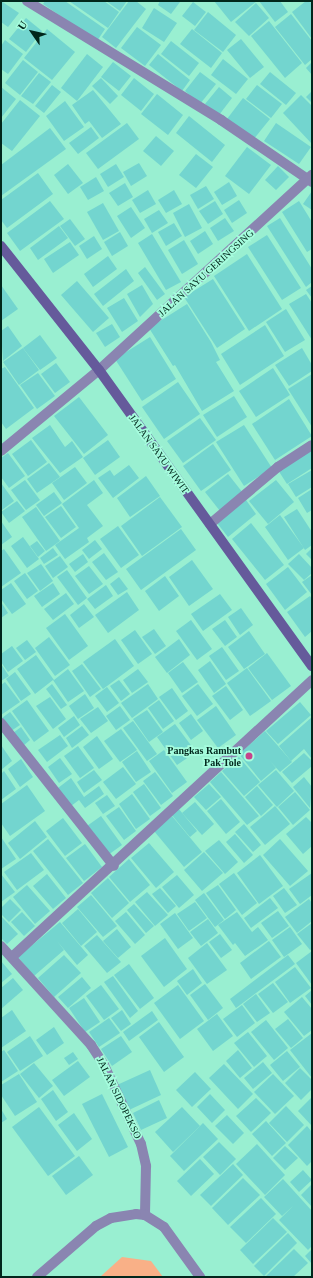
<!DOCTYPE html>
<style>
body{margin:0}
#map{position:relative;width:313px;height:1278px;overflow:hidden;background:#99efd1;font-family:Georgia,serif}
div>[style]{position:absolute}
.green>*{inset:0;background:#f9b087}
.building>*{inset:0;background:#73d5cf}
.street>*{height:10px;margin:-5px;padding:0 5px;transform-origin:5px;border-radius:5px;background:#8a85b1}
.secondary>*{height:10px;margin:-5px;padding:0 5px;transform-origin:5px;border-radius:5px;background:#655a9b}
.dots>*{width:11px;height:11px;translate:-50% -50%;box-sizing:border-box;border:2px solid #a6fdde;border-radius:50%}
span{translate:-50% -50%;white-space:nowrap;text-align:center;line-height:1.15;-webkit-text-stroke:3.5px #a6fdde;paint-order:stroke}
.street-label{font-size:10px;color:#01271c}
.poi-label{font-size:10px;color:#01271c;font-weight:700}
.right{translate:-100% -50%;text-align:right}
.frame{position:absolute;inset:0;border:2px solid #01271c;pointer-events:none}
.north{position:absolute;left:12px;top:12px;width:40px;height:40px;-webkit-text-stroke:3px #a6fdde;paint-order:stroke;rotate:304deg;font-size:11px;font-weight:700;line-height:16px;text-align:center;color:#01271c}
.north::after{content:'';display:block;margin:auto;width:14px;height:18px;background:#01271c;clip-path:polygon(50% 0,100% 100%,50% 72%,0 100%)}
</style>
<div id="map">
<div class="green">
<div style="clip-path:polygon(122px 1257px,151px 1261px,163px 1277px,100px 1277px)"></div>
</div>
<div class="building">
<div style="clip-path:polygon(1px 1px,19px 13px,8px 27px,1px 22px)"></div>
<div style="clip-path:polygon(45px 1px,65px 1px,105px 29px,97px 41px,43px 4px)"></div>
<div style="clip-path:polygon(69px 1px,104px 1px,119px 12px,108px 28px)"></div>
<div style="clip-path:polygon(106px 1px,127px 1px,120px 11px)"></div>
<div style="clip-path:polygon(129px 1px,136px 1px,146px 9px,116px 48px,102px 37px)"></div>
<div style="clip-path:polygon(160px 1px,179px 1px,180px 2px,171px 14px,158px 5px)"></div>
<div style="clip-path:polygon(214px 1px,257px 1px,231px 22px)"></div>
<div style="clip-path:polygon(259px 1px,280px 1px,288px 12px,275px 22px)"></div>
<div style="clip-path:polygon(306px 1px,312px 3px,312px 39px,292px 12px)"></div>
<div style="clip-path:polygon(193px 2px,206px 12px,195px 26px,182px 16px)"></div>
<div style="clip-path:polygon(256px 3px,269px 18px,249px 36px,235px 22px)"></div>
<div style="clip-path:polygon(154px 8px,177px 23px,164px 42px,142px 28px)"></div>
<div style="clip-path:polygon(208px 12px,236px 35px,223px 52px,194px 30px)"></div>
<div style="clip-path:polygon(291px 14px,312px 41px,312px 59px,305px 65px,275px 27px)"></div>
<div style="clip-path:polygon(26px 18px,42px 31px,26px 52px,9px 39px)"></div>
<div style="clip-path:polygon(269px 21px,302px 63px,285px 78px,251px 36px)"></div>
<div style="clip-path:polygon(137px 27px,161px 45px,145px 66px,121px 48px)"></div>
<div style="clip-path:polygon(47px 29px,75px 52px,52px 80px,24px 58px)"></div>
<div style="clip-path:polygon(192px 29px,222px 53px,211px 68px,180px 44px)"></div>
<div style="clip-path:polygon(241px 39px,264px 67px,250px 78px,227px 50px)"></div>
<div style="clip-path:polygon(5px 40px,23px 54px,8px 74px,1px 69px,1px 46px)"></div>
<div style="clip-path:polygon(171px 41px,199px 63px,189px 76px,161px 54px)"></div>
<div style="clip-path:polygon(87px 54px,103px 67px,77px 101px,61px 88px)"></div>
<div style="clip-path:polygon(158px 54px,190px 80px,182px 91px,149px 65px)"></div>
<div style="clip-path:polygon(223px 59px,248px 79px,236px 94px,211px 75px)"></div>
<div style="clip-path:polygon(23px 60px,38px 72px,20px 95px,5px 83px)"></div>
<div style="clip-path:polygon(113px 62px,131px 76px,119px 91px,101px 77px)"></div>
<div style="clip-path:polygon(312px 62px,312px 75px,306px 68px)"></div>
<div style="clip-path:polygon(200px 72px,216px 84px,200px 104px,185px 91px)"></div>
<div style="clip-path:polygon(270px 72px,296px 93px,286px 105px,260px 84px)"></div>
<div style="clip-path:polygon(39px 73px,51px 82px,33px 104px,21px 96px)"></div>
<div style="clip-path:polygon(101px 78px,118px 96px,110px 104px,92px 86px)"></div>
<div style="clip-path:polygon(134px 78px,154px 94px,141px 111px,121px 95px)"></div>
<div style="clip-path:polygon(52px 85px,61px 92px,44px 113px,35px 106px)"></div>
<div style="clip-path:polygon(257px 85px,282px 104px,271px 118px,246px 99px)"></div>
<div style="clip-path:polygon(1px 87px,16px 99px,1px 118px)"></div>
<div style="clip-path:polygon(219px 87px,232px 98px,219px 115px,205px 104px)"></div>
<div style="clip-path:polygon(93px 90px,121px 124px,102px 138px,89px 121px,85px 124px,72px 105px)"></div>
<div style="clip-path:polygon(312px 91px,312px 103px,306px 97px)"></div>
<div style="clip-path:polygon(157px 94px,183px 115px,168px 135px,141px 114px)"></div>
<div style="clip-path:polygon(301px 95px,312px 106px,312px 144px,283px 113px)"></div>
<div style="clip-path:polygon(243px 98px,270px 119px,253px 140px,227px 119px)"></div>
<div style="clip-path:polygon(20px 100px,40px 116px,12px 151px,1px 143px,1px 124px)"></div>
<div style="clip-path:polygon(65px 101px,84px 127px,64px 141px,46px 116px)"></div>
<div style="clip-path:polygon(189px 116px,225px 145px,212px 162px,176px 133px)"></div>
<div style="clip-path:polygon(127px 123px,139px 139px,98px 169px,86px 153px)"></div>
<div style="clip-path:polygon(276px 123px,311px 147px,299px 164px,264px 141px)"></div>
<div style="clip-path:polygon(91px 127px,99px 138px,78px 154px,69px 143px)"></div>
<div style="clip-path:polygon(50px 128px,66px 149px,1px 196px,1px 165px)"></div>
<div style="clip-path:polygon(156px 136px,174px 151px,161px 166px,143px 151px)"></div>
<div style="clip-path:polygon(247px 147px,271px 165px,249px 194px,225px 176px)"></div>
<div style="clip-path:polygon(196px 154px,213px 167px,196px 188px,179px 175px)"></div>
<div style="clip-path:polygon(139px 163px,147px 176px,131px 186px,123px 172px)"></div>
<div style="clip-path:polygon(68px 164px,83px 183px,68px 194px,54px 175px)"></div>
<div style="clip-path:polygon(116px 164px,124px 177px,108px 187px,100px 174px)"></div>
<div style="clip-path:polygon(278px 166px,289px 177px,276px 190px,265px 180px)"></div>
<div style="clip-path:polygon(38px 173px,53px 194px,7px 228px,1px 220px,1px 200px)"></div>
<div style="clip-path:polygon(96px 177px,104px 191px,88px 200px,80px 187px)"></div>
<div style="clip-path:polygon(229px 182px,237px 196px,222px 205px,214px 192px)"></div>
<div style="clip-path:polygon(125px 183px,133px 197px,118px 206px,109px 193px)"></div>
<div style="clip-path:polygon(206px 186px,214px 199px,198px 209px,190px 195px)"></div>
<div style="clip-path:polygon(148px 190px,156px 204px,140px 213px,132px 200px)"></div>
<div style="clip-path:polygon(174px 190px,182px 204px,166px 213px,158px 200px)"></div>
<div style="clip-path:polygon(312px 191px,312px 210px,303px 204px)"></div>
<div style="clip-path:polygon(239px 200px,247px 213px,232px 223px,224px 210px)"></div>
<div style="clip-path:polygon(50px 201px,64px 219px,20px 251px,7px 233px)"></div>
<div style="clip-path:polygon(215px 201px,223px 214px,208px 224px,199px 211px)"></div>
<div style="clip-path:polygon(299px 201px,312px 222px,312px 249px,307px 252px,282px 212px)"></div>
<div style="clip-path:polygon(103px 203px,119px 231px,103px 240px,87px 212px)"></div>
<div style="clip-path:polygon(189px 204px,202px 228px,185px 237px,173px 213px)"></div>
<div style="clip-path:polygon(131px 207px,145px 228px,131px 238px,117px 216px)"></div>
<div style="clip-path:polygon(159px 210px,168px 223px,152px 233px,144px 219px)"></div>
<div style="clip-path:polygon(225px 218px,234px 231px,218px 241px,210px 228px)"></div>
<div style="clip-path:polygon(280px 218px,312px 269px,312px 282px,306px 287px,267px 226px)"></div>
<div style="clip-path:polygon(70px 219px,85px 239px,75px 246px,60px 226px)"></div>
<div style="clip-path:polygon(174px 223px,182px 236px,166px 246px,158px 232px)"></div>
<div style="clip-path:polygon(59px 226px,68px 238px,38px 260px,30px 248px)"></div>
<div style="clip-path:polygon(205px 231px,213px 244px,198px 254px,190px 241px)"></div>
<div style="clip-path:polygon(120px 232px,128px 246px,112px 256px,104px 242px)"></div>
<div style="clip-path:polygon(152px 234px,181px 282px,166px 290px,138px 243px)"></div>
<div style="clip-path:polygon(267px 235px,301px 288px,282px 300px,248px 247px)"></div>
<div style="clip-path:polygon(94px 236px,102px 249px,87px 259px,79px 246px)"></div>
<div style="clip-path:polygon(184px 240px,198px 264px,182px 274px,168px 250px)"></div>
<div style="clip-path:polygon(70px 242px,79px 255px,53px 273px,44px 259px)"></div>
<div style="clip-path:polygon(247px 254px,282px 309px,249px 331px,214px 276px)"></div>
<div style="clip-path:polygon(108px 256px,117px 269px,93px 287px,84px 274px)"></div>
<div style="clip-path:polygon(145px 267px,165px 294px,157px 300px,138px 273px)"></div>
<div style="clip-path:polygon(126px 269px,134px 281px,103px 306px,94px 294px)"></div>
<div style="clip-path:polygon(213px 279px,245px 329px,217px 348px,184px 297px)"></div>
<div style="clip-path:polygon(77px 281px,109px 318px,93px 332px,61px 295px)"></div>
<div style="clip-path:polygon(1px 285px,18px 309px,1px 321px)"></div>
<div style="clip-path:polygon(142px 285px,153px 304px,140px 317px,127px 294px)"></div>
<div style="clip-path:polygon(312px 286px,312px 298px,306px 290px)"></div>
<div style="clip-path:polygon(306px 294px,312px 303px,312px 340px,289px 304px)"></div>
<div style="clip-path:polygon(124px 298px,138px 321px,122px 332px,107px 308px)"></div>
<div style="clip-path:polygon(187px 304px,211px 342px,220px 360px,216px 362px,234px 391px,202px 411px,175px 365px,173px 366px,149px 328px)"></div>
<div style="clip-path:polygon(286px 309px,305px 340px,285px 352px,266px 322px)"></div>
<div style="clip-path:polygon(112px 324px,120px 337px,105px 347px,96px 333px)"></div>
<div style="clip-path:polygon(265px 325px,284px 356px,240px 385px,221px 354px)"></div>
<div style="clip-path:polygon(8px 326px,22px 346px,3px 361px,1px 331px)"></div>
<div style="clip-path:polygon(40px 335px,57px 358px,40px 370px,23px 348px)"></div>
<div style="clip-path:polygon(150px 337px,176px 379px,142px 401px,115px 359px)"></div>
<div style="clip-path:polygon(23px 348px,39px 370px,19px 385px,3px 362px)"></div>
<div style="clip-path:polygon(302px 348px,312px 365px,312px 371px,289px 386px,275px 365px)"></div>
<div style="clip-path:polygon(56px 363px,70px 382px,55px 393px,41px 374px)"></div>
<div style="clip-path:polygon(5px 367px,34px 408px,6px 429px,1px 422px,1px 369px)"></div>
<div style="clip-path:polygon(273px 368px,290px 395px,256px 417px,239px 391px)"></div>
<div style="clip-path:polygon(38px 373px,55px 396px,37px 409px,20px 385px)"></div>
<div style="clip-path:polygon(312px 374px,312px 427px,288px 389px)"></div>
<div style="clip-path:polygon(178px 382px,200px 414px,164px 439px,142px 407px)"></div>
<div style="clip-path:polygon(234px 396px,247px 417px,217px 437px,203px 415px)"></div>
<div style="clip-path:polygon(79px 397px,108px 435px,84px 454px,54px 416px)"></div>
<div style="clip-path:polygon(289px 399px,312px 436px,275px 460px,252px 424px)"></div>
<div style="clip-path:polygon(200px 418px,216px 440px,183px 463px,167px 441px)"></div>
<div style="clip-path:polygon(50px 425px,65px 447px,72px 441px,83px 457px,60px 473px,32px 438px)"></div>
<div style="clip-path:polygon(244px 425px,272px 468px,244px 486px,216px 442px)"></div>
<div style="clip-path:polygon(31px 440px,47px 462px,28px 476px,12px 454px)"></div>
<div style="clip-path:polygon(108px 440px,120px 457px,95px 475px,83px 458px)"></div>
<div style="clip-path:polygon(213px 444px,231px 470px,201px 491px,183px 466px)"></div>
<div style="clip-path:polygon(312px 448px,312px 468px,287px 484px,278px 470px)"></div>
<div style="clip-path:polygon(8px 453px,25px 476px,9px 488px,1px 477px,1px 458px)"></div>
<div style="clip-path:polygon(49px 463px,60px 477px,37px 493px,27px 479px)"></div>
<div style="clip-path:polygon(129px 465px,139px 478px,113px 498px,98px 478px,110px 470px,114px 476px)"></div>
<div style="clip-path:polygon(75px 467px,87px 483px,64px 500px,52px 483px)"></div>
<div style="clip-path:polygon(312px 470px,312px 487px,296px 497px,288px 484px)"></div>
<div style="clip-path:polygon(228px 474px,243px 493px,220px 511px,205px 492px)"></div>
<div style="clip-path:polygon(146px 476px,160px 496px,130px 517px,117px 498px)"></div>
<div style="clip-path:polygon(25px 480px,40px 500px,26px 510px,11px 490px)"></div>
<div style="clip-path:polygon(94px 480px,103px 493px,87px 505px,103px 526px,87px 538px,89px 542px,65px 559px,55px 545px,79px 528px,62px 504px)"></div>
<div style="clip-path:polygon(276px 480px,294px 502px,268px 524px,249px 501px)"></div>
<div style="clip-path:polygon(1px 483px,14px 501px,2px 510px,1px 509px)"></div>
<div style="clip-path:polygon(312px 489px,312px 510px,307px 513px,298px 498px)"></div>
<div style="clip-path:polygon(54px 492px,62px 503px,44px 516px,36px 505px)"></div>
<div style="clip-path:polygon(160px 497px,182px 527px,142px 556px,121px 526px)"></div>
<div style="clip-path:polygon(246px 500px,256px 514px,228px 537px,217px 523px)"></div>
<div style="clip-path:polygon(17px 501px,25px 511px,9px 523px,1px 512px)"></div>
<div style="clip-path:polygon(61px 506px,76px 527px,61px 538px,45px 517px)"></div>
<div style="clip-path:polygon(36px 507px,60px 541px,46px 551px,22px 517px)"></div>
<div style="clip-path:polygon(297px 509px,312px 532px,312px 545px,305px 550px,284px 517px)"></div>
<div style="clip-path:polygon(280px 515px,304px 548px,288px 560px,265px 527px)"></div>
<div style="clip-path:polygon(1px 521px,12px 537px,1px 545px)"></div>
<div style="clip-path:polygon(251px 523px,284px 565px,265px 580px,232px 539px)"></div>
<div style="clip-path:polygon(118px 526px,139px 555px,121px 568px,100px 539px)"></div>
<div style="clip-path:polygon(181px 529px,196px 550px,141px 590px,126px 569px)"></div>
<div style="clip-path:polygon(23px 537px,39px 559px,27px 568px,11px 546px)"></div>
<div style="clip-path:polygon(95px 540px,102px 549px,89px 559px,82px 550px)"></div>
<div style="clip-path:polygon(37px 541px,45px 551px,38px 557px,30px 546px)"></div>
<div style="clip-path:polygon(53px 548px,58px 555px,44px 564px,40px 558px)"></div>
<div style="clip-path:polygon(312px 548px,312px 560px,306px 554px)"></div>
<div style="clip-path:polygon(4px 549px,21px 573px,1px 587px,1px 551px)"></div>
<div style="clip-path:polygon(104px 553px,118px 572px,106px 580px,92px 562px)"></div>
<div style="clip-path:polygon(83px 554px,88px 562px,75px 572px,69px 564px)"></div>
<div style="clip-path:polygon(299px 554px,312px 568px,312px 573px,304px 580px,288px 564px)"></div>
<div style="clip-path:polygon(60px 556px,68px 567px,53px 578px,45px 566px)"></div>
<div style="clip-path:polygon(192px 560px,213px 589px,189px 606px,169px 577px)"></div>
<div style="clip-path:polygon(41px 564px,53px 581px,40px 591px,27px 573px)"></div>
<div style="clip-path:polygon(89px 566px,103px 584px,89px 594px,75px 576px)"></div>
<div style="clip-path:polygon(288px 567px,307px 592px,285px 610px,266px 584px)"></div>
<div style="clip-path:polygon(67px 570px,87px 598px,78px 605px,57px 577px)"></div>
<div style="clip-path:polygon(25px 573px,38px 591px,27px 599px,14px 581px)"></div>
<div style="clip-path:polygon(312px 575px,312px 595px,302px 582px)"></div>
<div style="clip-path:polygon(165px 576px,179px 596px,159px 611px,145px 591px)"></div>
<div style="clip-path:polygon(119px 577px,128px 589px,118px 595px,110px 584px)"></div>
<div style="clip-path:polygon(11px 583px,26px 604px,12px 614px,1px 599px,1px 590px)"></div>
<div style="clip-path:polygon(53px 583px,60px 594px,42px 607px,34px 596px)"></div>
<div style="clip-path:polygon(106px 585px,113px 596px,95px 609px,87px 599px)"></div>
<div style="clip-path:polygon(127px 592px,139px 610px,108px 633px,95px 615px)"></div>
<div style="clip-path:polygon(66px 593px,74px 604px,53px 620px,44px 609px)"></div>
<div style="clip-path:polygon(220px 594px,232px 610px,203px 631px,191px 614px)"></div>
<div style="clip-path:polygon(310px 596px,312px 599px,312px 631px,305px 637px,287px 612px)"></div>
<div style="clip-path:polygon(1px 602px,8px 613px,1px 618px)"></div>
<div style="clip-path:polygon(84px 604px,94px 617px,79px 628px,70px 615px)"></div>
<div style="clip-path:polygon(241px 608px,253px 625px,240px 635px,228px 617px)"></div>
<div style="clip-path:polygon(65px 614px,88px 646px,69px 660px,46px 628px)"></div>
<div style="clip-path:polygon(191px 620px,212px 649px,197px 660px,176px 631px)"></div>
<div style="clip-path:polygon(225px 620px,237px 637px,225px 646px,212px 629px)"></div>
<div style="clip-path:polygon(154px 629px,166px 646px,155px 654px,142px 637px)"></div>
<div style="clip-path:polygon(135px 630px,152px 654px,138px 664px,121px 640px)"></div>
<div style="clip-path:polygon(249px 631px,265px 654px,244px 669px,228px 647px)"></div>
<div style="clip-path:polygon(49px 637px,70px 665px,55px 676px,35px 648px)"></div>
<div style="clip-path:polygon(115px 639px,134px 666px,103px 689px,83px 662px)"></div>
<div style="clip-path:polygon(179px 639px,190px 655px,167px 673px,155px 657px)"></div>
<div style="clip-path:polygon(27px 640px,36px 652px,25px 660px,16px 648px)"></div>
<div style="clip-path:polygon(12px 646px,23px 661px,8px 672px,1px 662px,1px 654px)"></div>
<div style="clip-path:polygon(222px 647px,239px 671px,226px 680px,209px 656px)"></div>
<div style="clip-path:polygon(267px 653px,291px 686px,272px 700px,248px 668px)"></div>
<div style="clip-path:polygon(36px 655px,54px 680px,68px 669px,84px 691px,68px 702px,53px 680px,35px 694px,17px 669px)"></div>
<div style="clip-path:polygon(210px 661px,226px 684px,214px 693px,198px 670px)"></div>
<div style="clip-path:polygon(183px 662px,198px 682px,182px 693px,168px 673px)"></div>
<div style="clip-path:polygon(1px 664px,9px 676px,1px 681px)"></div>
<div style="clip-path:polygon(82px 664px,101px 689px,90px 697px,72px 671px)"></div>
<div style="clip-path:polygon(247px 668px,271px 701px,250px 716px,227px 683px)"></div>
<div style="clip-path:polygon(138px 669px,148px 682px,132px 693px,123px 680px)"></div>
<div style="clip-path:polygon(15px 672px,31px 694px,21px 701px,6px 679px)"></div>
<div style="clip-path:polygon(119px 680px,130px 694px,121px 701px,110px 686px)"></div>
<div style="clip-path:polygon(5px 682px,20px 702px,1px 715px,1px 685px)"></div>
<div style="clip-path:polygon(52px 684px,67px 705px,61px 709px,46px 689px)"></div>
<div style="clip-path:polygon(148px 684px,158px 699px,132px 718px,121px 703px)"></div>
<div style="clip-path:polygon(198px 684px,213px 704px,197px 716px,182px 696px)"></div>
<div style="clip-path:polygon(226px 686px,243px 710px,230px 720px,212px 696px)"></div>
<div style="clip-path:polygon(107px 687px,119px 703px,107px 712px,95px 696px)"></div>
<div style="clip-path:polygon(172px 688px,188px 711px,176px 720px,159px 697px)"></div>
<div style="clip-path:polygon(85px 694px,94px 708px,78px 719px,69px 706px)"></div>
<div style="clip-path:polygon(50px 697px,66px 719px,53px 729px,36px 706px)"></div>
<div style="clip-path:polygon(27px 700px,49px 731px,34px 742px,12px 711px)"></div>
<div style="clip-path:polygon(159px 700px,174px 721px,163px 729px,148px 708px)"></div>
<div style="clip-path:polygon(300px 702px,311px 715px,278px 744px,266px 731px)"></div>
<div style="clip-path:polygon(120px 706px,130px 720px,116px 730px,106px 716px)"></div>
<div style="clip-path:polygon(216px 706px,236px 735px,218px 748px,197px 720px)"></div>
<div style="clip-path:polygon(98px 707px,108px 721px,91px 733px,80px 719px)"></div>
<div style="clip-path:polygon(147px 710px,163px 732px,149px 742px,133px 719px)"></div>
<div style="clip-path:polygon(10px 712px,20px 725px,11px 731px,2px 718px)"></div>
<div style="clip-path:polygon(191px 714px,203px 731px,191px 740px,179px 723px)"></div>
<div style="clip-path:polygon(74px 716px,80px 725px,64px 737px,58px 728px)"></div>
<div style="clip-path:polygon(312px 717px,312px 759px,304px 749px,291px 761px,279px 746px)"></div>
<div style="clip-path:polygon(133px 721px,157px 754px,147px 761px,123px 728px)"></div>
<div style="clip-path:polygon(175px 724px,196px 752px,177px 765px,157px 737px)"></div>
<div style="clip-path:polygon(82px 726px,89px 735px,72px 748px,66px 738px)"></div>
<div style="clip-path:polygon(21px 727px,30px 740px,23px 746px,13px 733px)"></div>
<div style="clip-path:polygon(121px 729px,137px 750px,120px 762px,104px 741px)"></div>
<div style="clip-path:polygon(265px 731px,292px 762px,280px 772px,270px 761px,276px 768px,261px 781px,239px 754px)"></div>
<div style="clip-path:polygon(60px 735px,68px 746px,47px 762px,38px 750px)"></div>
<div style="clip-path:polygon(97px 736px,113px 759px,99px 769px,83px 747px)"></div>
<div style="clip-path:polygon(1px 745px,12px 761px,1px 770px)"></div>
<div style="clip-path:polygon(78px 746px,94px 768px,80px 778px,64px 756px)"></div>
<div style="clip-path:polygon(164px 750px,187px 782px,172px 793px,149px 761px)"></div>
<div style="clip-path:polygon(137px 751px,151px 772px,136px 782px,122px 762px)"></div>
<div style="clip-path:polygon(304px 753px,312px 761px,312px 766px,292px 783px,282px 772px)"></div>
<div style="clip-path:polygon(239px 757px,260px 782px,244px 796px,222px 771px)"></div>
<div style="clip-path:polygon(60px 758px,72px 774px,59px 783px,48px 767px)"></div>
<div style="clip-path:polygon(21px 759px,33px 777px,20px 787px,8px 769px)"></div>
<div style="clip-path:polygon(123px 767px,136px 784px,116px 799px,103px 782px)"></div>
<div style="clip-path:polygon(94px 770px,102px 780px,84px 793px,77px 782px)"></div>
<div style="clip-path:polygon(276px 770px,294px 791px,277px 807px,258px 785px)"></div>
<div style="clip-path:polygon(4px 771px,16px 789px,1px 800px,1px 774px)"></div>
<div style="clip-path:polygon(155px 772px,173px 796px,161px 805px,143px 781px)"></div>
<div style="clip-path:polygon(221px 772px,259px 816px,247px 825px,210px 782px)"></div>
<div style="clip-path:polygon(304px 777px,312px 787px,310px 808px,293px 787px)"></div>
<div style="clip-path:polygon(71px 778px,84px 797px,99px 786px,104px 794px,85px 808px,79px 800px,71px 806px,58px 788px)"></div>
<div style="clip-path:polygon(144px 784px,161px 808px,150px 816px,133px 792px)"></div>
<div style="clip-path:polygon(209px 784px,221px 797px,206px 810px,194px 797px)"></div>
<div style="clip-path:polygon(27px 785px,45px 811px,10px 836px,1px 823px,1px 804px)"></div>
<div style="clip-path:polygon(257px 786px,273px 805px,261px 816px,245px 797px)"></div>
<div style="clip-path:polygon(295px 792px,310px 810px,293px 825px,278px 807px)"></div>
<div style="clip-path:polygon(132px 794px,150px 819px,136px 829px,119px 804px)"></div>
<div style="clip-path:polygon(107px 795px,115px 806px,103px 814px,95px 803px)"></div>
<div style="clip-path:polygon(221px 799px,240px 822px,226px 834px,207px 811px)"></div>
<div style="clip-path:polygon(195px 802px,214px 824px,202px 835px,182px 813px)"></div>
<div style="clip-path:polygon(275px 806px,290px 824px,265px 845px,250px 827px)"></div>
<div style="clip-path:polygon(119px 807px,136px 831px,124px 840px,106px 816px)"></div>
<div style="clip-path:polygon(178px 808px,197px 831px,190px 837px,171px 814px)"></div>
<div style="clip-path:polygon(101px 816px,122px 845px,108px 855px,87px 826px)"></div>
<div style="clip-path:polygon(172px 816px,202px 852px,184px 867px,154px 831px)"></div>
<div style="clip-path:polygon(306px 817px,312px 823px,312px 846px,303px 854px,286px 834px)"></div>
<div style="clip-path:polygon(63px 818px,82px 843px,65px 856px,46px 831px)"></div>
<div style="clip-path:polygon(35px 821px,47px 837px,20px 859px,8px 843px)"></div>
<div style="clip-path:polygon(244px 824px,261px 845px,253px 852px,235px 832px)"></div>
<div style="clip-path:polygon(235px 834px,253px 855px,244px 863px,226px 842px)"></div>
<div style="clip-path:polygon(1px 837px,16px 859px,1px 869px)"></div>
<div style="clip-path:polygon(48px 839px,83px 883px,68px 895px,33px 851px)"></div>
<div style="clip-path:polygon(280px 839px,308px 871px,290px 886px,263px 855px)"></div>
<div style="clip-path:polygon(219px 840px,238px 862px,225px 874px,205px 851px)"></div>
<div style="clip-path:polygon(149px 843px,174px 872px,156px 888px,131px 858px)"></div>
<div style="clip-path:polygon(85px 844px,102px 867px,84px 881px,66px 858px)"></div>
<div style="clip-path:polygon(204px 852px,223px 873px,202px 891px,184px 870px)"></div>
<div style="clip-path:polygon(31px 853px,44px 870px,17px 890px,4px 872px)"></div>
<div style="clip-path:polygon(260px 855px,283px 886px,259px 904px,237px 873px)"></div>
<div style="clip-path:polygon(129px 859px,150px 885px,130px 902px,109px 877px)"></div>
<div style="clip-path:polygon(234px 873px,257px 903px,242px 915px,219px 884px)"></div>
<div style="clip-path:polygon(312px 873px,312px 895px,300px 904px,289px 889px)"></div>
<div style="clip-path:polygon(1px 874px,15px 892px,1px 902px)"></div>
<div style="clip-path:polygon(47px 874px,66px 898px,53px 909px,33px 886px)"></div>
<div style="clip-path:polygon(177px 875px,194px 895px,179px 908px,162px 887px)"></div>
<div style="clip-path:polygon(108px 878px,129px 903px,112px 918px,91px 893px)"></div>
<div style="clip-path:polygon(27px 885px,50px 911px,35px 924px,13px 897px)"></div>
<div style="clip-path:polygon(218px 885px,236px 910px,225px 919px,206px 893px)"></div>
<div style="clip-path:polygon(160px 888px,176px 906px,168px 913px,152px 894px)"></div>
<div style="clip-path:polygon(284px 888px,297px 905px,285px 913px,273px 896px)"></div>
<div style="clip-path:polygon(147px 892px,168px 915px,155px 926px,135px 902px)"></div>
<div style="clip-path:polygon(204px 893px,224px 920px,215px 927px,195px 900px)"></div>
<div style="clip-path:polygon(91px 895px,117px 926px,103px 937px,77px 907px)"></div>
<div style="clip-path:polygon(270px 898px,278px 908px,251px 928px,244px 918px)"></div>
<div style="clip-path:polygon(10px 899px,21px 910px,9px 922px,1px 914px,1px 908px)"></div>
<div style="clip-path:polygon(309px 899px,312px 903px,312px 921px,297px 933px,285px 917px)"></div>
<div style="clip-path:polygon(195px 902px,207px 918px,189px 931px,177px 914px)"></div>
<div style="clip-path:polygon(134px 904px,154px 926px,146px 933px,127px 910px)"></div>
<div style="clip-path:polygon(78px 909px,97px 932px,81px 946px,62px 923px)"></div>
<div style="clip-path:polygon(278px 911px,289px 926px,272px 938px,261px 923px)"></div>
<div style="clip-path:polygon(22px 912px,35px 926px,24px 936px,11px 922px)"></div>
<div style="clip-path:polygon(126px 912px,145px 935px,135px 944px,115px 921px)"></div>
<div style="clip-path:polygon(237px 912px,252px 932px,258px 927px,268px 940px,245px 956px,235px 943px,233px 945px,218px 925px)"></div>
<div style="clip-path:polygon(175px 913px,193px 938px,178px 949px,160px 924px)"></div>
<div style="clip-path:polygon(1px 916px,18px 934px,7px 944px,1px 938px)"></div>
<div style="clip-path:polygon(208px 919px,218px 933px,201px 946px,190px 932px)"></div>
<div style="clip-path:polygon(60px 922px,88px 955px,77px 965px,57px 941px,64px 950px,34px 976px,18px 957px)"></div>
<div style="clip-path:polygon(312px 923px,312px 949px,310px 950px,297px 934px)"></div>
<div style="clip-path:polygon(290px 927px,302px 944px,284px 957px,272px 940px)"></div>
<div style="clip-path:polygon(117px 929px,131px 947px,118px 958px,103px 941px)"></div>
<div style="clip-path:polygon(220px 934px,232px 950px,221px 958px,209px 942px)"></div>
<div style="clip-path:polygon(97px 935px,121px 962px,107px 973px,84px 946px)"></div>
<div style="clip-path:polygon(165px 938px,187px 969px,164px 987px,141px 956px)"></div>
<div style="clip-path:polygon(269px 941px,281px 957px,251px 979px,240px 963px)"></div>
<div style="clip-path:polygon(207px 943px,227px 970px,207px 984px,188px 958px)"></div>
<div style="clip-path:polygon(312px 951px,312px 985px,296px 963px)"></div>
<div style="clip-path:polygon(64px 955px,81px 973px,54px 997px,38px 978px)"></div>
<div style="clip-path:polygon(288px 955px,295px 964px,236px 1008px,230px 999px)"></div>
<div style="clip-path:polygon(1px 961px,12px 974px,1px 983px)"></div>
<div style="clip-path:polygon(129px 964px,154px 998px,140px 1009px,114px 975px)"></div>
<div style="clip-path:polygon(295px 967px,311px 988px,290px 1003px,275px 982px)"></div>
<div style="clip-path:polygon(193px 969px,202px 983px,187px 995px,177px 981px)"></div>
<div style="clip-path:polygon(113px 976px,138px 1011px,130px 1018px,104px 982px)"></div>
<div style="clip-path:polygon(82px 977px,91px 988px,68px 1008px,58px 997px)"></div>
<div style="clip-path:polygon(13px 978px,23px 990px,1px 1009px,1px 988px)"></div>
<div style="clip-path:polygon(273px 983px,288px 1002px,273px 1013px,258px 994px)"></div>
<div style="clip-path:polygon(205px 984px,223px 1008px,208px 1020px,190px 995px)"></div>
<div style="clip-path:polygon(101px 985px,119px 1009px,104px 1020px,86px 996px)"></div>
<div style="clip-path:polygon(178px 985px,204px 1021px,180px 1039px,154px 1003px)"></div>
<div style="clip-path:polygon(312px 990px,312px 1005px,305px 996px)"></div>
<div style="clip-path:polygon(256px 994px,270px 1013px,257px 1022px,243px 1004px)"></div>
<div style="clip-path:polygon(302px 997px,312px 1009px,312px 1030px,304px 1036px,284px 1012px)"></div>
<div style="clip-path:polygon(84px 998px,100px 1022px,85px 1032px,69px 1008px)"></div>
<div style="clip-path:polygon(242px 1005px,255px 1023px,237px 1037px,223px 1019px)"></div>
<div style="clip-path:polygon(12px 1010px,26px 1031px,1px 1048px,1px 1018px)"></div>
<div style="clip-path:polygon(122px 1010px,131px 1024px,121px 1031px,111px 1018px)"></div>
<div style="clip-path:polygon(152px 1011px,158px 1020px,129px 1041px,123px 1032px)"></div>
<div style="clip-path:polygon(217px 1014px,233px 1036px,213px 1051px,197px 1029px)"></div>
<div style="clip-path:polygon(109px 1018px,120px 1033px,99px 1047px,89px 1032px)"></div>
<div style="clip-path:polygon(288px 1019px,303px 1038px,291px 1048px,275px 1029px)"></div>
<div style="clip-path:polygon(266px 1020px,288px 1048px,274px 1060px,251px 1032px)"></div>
<div style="clip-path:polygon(159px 1022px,184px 1057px,164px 1072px,139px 1037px)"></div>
<div style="clip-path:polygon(54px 1027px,64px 1043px,47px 1055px,36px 1040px)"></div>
<div style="clip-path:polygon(248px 1032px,267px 1056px,254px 1067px,234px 1043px)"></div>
<div style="clip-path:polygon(312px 1033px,312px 1078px,290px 1050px)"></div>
<div style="clip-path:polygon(30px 1036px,43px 1056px,20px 1071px,7px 1052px)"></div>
<div style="clip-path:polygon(121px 1036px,132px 1052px,112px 1066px,101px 1049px)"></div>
<div style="clip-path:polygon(4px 1050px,18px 1071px,1px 1082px,1px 1052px)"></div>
<div style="clip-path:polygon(238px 1050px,252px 1068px,240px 1078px,226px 1061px)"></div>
<div style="clip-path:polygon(287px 1051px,300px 1067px,283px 1081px,270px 1065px)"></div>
<div style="clip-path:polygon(73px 1052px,78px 1059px,69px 1065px,64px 1058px)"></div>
<div style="clip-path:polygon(78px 1061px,90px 1077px,64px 1096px,52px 1080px)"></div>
<div style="clip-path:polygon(263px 1062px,272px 1073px,253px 1089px,244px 1078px)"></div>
<div style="clip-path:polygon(34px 1063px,53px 1086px,39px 1098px,20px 1074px)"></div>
<div style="clip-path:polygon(224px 1064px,253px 1094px,238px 1109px,209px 1078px)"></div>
<div style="clip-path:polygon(300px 1068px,312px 1080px,312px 1089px,301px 1100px,285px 1083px)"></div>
<div style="clip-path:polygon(150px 1070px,161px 1095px,129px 1110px,117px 1085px)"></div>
<div style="clip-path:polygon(195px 1072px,211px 1089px,192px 1107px,176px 1090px)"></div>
<div style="clip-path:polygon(19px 1074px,37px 1102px,15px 1116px,1px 1095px,1px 1085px)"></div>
<div style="clip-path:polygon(273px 1074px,294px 1096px,275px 1114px,254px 1092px)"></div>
<div style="clip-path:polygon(53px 1090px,68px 1112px,56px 1121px,41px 1099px)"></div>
<div style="clip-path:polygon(102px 1094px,128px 1147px,109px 1157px,82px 1104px)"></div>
<div style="clip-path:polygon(210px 1094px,225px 1110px,212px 1123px,197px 1107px)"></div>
<div style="clip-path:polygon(312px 1097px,312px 1126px,298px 1111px)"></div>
<div style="clip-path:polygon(256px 1098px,271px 1113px,251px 1132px,236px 1116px)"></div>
<div style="clip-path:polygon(159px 1100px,167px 1118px,141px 1130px,133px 1113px)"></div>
<div style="clip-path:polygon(286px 1106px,304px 1125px,287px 1142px,269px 1123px)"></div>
<div style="clip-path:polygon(39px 1107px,75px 1156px,48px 1176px,12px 1127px)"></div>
<div style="clip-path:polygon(182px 1107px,200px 1126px,173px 1152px,155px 1132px)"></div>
<div style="clip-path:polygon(1px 1109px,7px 1119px,1px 1123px)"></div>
<div style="clip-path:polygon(74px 1113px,92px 1139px,77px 1151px,58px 1125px)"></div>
<div style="clip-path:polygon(227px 1115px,244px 1133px,233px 1144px,215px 1126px)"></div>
<div style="clip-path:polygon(266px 1121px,286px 1143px,272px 1156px,252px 1134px)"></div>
<div style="clip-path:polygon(203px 1123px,218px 1139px,184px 1171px,170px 1156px)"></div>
<div style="clip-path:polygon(307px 1126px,312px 1132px,312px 1161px,307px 1166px,288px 1145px)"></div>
<div style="clip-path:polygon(219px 1142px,236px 1159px,220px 1175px,203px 1157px)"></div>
<div style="clip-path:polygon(257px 1144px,285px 1175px,265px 1195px,236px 1164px)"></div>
<div style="clip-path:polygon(285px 1146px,298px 1158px,285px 1170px,273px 1158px)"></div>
<div style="clip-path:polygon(79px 1156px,93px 1175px,66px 1195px,52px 1176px)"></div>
<div style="clip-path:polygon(200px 1159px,214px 1174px,191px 1196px,177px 1181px)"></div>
<div style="clip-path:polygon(233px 1164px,243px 1175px,211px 1206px,200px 1195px)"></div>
<div style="clip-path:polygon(303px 1170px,312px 1180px,299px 1192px,290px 1182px)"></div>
<div style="clip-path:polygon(243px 1178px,260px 1195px,228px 1225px,212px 1208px)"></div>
<div style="clip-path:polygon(283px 1179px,312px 1211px,312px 1246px,308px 1250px,279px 1220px,293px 1206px,282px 1216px,264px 1197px)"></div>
<div style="clip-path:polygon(312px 1184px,312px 1207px,301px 1195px)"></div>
<div style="clip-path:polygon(261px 1198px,276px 1214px,246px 1243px,230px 1227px)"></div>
<div style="clip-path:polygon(273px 1218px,287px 1232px,253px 1264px,240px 1250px)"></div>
<div style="clip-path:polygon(288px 1233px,297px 1243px,264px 1276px,254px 1266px)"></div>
<div style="clip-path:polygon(294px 1249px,308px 1263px,293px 1277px,265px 1277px)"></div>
<div style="clip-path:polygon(312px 1249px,312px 1264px,305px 1256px)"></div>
</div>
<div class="street">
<div style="left:27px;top:1px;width:228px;rotate:31.5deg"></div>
<div style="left:221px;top:120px;width:110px;rotate:34.3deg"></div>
<div style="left:1px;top:451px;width:127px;rotate:-39.6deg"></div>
<div style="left:99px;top:370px;width:289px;rotate:-42.5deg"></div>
<div style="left:210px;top:524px;width:89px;rotate:-40deg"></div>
<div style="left:278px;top:467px;width:40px;rotate:-32.9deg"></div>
<div style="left:1px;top:723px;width:182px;rotate:51.7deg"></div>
<div style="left:1px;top:946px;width:134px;rotate:47.7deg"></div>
<div style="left:91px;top:1045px;width:24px;rotate:57deg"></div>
<div style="left:104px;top:1065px;width:87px;rotate:64.9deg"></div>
<div style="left:141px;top:1144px;width:23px;rotate:77deg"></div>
<div style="left:146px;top:1166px;width:49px;rotate:91.2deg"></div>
<div style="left:12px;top:957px;width:408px;rotate:-42.7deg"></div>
<div style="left:37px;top:1277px;width:78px;rotate:-40.8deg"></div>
<div style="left:96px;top:1226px;width:17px;rotate:-28deg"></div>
<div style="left:111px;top:1218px;width:25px;rotate:-9deg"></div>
<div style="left:136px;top:1214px;width:9px;rotate:6deg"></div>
<div style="left:145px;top:1215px;width:22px;rotate:32deg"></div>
<div style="left:164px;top:1227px;width:62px;rotate:54.2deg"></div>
</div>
<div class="secondary">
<div style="left:1px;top:246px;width:158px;rotate:51.7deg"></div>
<div style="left:99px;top:370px;width:365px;rotate:54.3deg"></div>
</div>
<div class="dots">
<div style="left:249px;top:756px;background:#c6448c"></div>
</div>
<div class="street-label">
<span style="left:206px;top:273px;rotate:-42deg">JALAN SAYU GERINGSING</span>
<span style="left:159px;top:454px;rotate:54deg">JALAN SAYU WIWIT</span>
<span style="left:119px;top:1098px;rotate:64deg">JALAN SIDOPEKSO</span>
</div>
<div class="poi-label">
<span class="right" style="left:241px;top:756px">Pangkas Rambut<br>Pak Tole</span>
</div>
<div class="frame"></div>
<div class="north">U</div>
</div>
